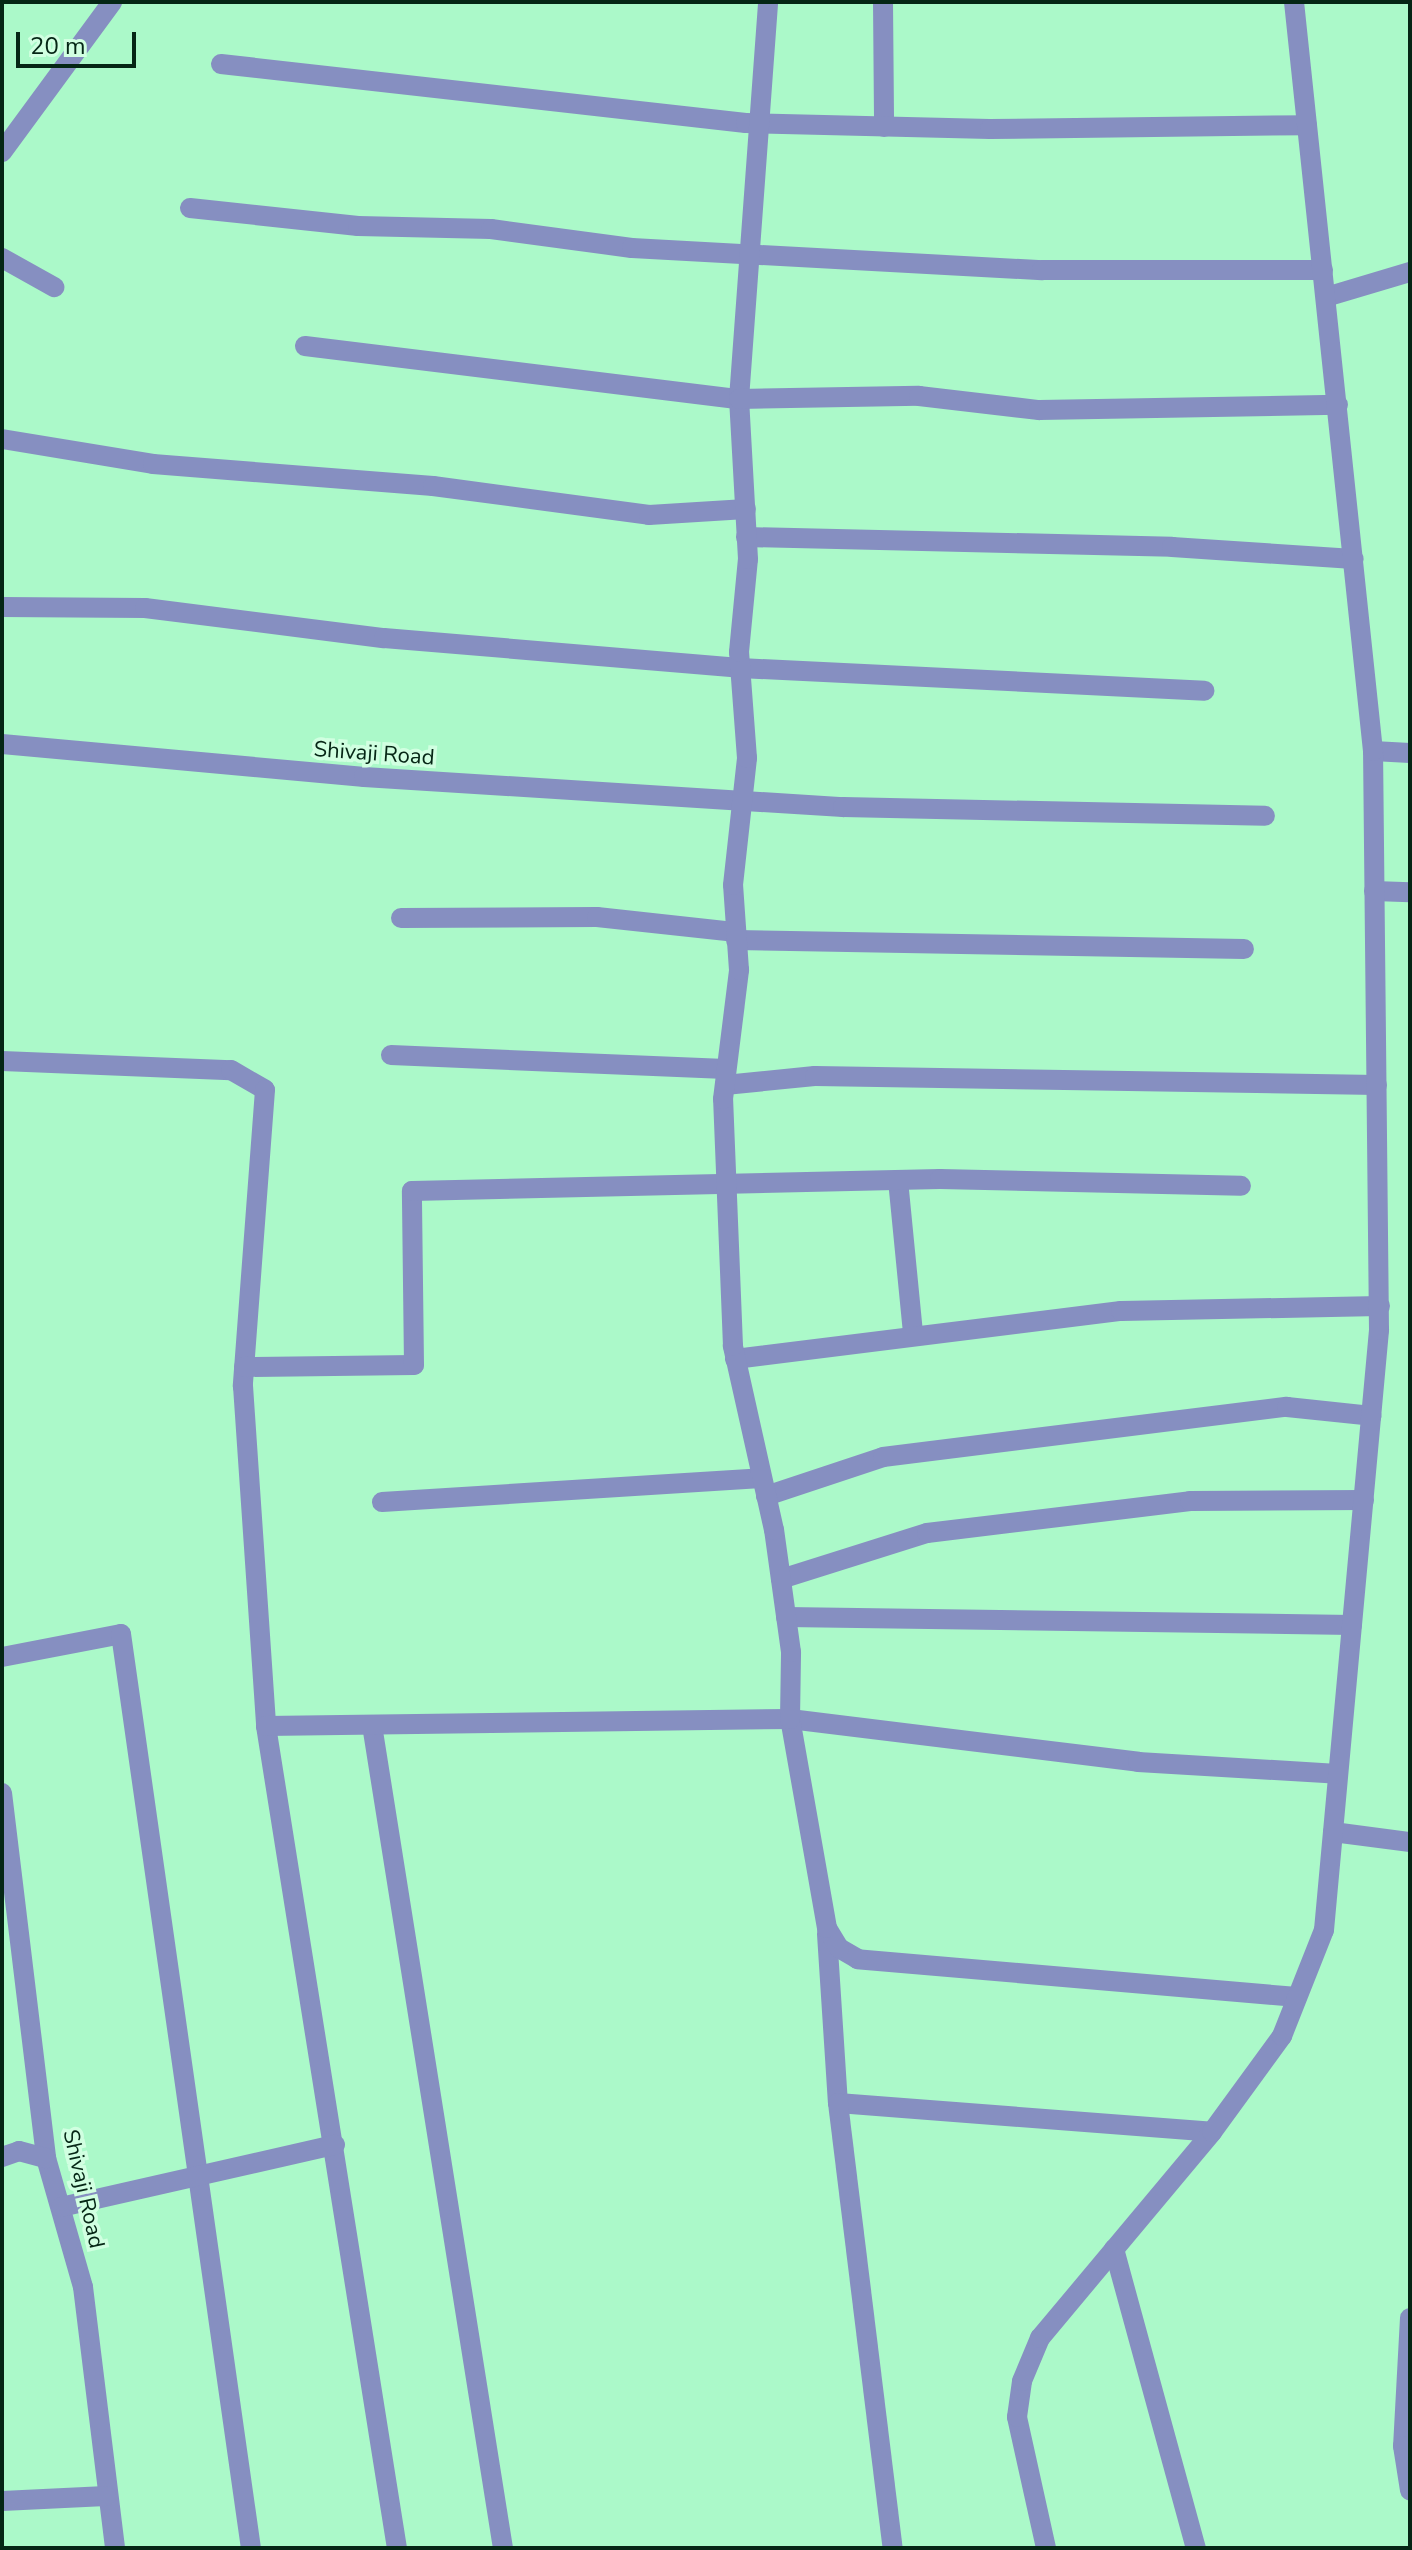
<!DOCTYPE html>
<style>
body{margin:0}
#map{position:relative;width:1412px;height:2550px;overflow:hidden;background:#abf9c9;font-family:"Nunito Sans",sans-serif}
div>[style]{position:absolute}
.minor>*{height:20px;margin:-10px;padding:0 10px;transform-origin:10px;border-radius:10px;background:#868fc1}
span{translate:-50% -50%;white-space:nowrap;text-align:center;line-height:1.15;-webkit-text-stroke:7px #d1ffe1;paint-order:stroke}
.street-label{font-size:22px;color:#052615}
.frame{position:absolute;inset:0;border:4px solid #052615;pointer-events:none}
.scale{position:absolute;left:16px;top:32px;width:120px;height:36px;box-sizing:border-box;border:4px solid #052615;border-top:0;padding-left:10px;font-size:24px;line-height:28px;white-space:nowrap;color:#052615;-webkit-text-stroke:6px #d1ffe1;paint-order:stroke}
</style>
<div id="map">
<div class="minor">
<div style="left:883px;top:2px;width:125px;rotate:89.5deg"></div>
<div style="left:221px;top:64px;width:528px;rotate:6.41deg"></div>
<div style="left:746px;top:123px;width:244px;rotate:1.4deg"></div>
<div style="left:990px;top:129px;width:317px;rotate:-0.7deg"></div>
<div style="left:2px;top:152px;width:186px;rotate:-53.7deg"></div>
<div style="left:190px;top:208px;width:169px;rotate:6.1deg"></div>
<div style="left:358px;top:226px;width:133px;rotate:1.3deg"></div>
<div style="left:491px;top:229px;width:142px;rotate:7.7deg"></div>
<div style="left:632px;top:248px;width:411px;rotate:3.1deg"></div>
<div style="left:1042px;top:270px;width:281px"></div>
<div style="left:2px;top:258px;width:60px;rotate:29.1deg"></div>
<div style="left:1326px;top:297px;width:88px;rotate:-16.6deg"></div>
<div style="left:305px;top:346px;width:437px;rotate:7deg"></div>
<div style="left:739px;top:399px;width:398px;rotate:-85.8deg"></div>
<div style="left:2px;top:439px;width:153px;rotate:9.4deg"></div>
<div style="left:153px;top:464px;width:281px;rotate:4.5deg"></div>
<div style="left:433px;top:486px;width:218px;rotate:7.6deg"></div>
<div style="left:649px;top:515px;width:97px;rotate:-3.5deg"></div>
<div style="left:746px;top:537px;width:426px;rotate:1.3deg"></div>
<div style="left:1172px;top:547px;width:182px;rotate:3.8deg"></div>
<div style="left:2px;top:607px;width:143px;rotate:0.4deg"></div>
<div style="left:145px;top:608px;width:241px;rotate:7.2deg"></div>
<div style="left:384px;top:638px;width:357px;rotate:4.8deg"></div>
<div style="left:740px;top:668px;width:465px;rotate:2.8deg"></div>
<div style="left:2px;top:744px;width:364px;rotate:5.2deg"></div>
<div style="left:364px;top:777px;width:480px;rotate:3.6deg"></div>
<div style="left:843px;top:807px;width:422px;rotate:1.2deg"></div>
<div style="left:1373px;top:751px;width:37px;rotate:3deg"></div>
<div style="left:1374px;top:891px;width:36px;rotate:2deg"></div>
<div style="left:401px;top:918px;width:196px;rotate:-0.3deg"></div>
<div style="left:597px;top:917px;width:140px;rotate:6.2deg"></div>
<div style="left:736px;top:940px;width:508px;rotate:1.01deg"></div>
<div style="left:391px;top:1055px;width:335px;rotate:2.4deg"></div>
<div style="left:2px;top:1061px;width:229px;rotate:2.3deg"></div>
<div style="left:231px;top:1070px;width:39px;rotate:30deg"></div>
<div style="left:265px;top:1090px;width:297px;rotate:94.3deg"></div>
<div style="left:243px;top:1386px;width:341px;rotate:86.1deg"></div>
<div style="left:266px;top:1726px;width:832px;rotate:80.95deg"></div>
<div style="left:725px;top:1085px;width:90px;rotate:-5.7deg"></div>
<div style="left:815px;top:1076px;width:562px;rotate:0.92deg"></div>
<div style="left:898px;top:1180px;width:154px;rotate:84.4deg"></div>
<div style="left:735px;top:1359px;width:389px;rotate:-7.1deg"></div>
<div style="left:1121px;top:1311px;width:259px;rotate:-1.1deg"></div>
<div style="left:244px;top:1367px;width:170px;rotate:-0.7deg"></div>
<div style="left:414px;top:1365px;width:174px;rotate:-90.7deg"></div>
<div style="left:412px;top:1191px;width:528px;rotate:-1.3deg"></div>
<div style="left:940px;top:1179px;width:301px;rotate:1.3deg"></div>
<div style="left:766px;top:1496px;width:123px;rotate:-18.4deg"></div>
<div style="left:883px;top:1457px;width:407px;rotate:-7.1deg"></div>
<div style="left:1287px;top:1407px;width:85px;rotate:6deg"></div>
<div style="left:382px;top:1502px;width:380px;rotate:-3.6deg"></div>
<div style="left:781px;top:1579px;width:153px;rotate:-17.5deg"></div>
<div style="left:927px;top:1533px;width:265px;rotate:-6.9deg"></div>
<div style="left:1190px;top:1501px;width:174px;rotate:-0.3deg"></div>
<div style="left:786px;top:1617px;width:566px;rotate:0.81deg"></div>
<div style="left:2px;top:1657px;width:121px;rotate:-10.9deg"></div>
<div style="left:121px;top:1634px;width:923px;rotate:81.91deg"></div>
<div style="left:372px;top:1725px;width:833px;rotate:80.96deg"></div>
<div style="left:266px;top:1726px;width:524px;rotate:-0.77deg"></div>
<div style="left:790px;top:1719px;width:351px;rotate:7deg"></div>
<div style="left:1138px;top:1762px;width:200px;rotate:3.4deg"></div>
<div style="left:2px;top:1793px;width:368px;rotate:83.1deg"></div>
<div style="left:46px;top:2158px;width:134px;rotate:74deg"></div>
<div style="left:83px;top:2287px;width:263px;rotate:83deg"></div>
<div style="left:1333px;top:1832px;width:78px;rotate:7.4deg"></div>
<div style="left:827px;top:1934px;width:169px;rotate:86.3deg"></div>
<div style="left:838px;top:2103px;width:375px;rotate:4.4deg"></div>
<div style="left:1297px;top:1997px;width:441px;rotate:-175.1deg"></div>
<div style="left:858px;top:1959px;width:22px;rotate:-150deg"></div>
<div style="left:839px;top:1948px;width:23px;rotate:-121deg"></div>
<div style="left:827px;top:1928px;width:212px;rotate:-100deg"></div>
<div style="left:790px;top:1719px;width:67px;rotate:-89.1deg"></div>
<div style="left:791px;top:1652px;width:123px;rotate:-97.9deg"></div>
<div style="left:774px;top:1530px;width:189px;rotate:-102.6deg"></div>
<div style="left:733px;top:1346px;width:247px;rotate:-92.3deg"></div>
<div style="left:723px;top:1099px;width:130px;rotate:-82.9deg"></div>
<div style="left:739px;top:970px;width:85px;rotate:-94deg"></div>
<div style="left:733px;top:885px;width:128px;rotate:-83.7deg"></div>
<div style="left:747px;top:758px;width:106px;rotate:-94.3deg"></div>
<div style="left:739px;top:652px;width:93px;rotate:-84.5deg"></div>
<div style="left:748px;top:559px;width:160px;rotate:-93.2deg"></div>
<div style="left:739px;top:399px;width:180px;rotate:-1deg"></div>
<div style="left:919px;top:396px;width:121px;rotate:6.7deg"></div>
<div style="left:1039px;top:410px;width:299px;rotate:-1deg"></div>
<div style="left:838px;top:2103px;width:448px;rotate:83deg"></div>
<div style="left:2px;top:2157px;width:18px;rotate:-19deg"></div>
<div style="left:19px;top:2151px;width:28px;rotate:15deg"></div>
<div style="left:61px;top:2207px;width:281px;rotate:-12.8deg"></div>
<div style="left:1114px;top:2249px;width:310px;rotate:74.7deg"></div>
<div style="left:1410px;top:2318px;width:128px;rotate:93.1deg"></div>
<div style="left:1403px;top:2446px;width:45px;rotate:81deg"></div>
<div style="left:2px;top:2501px;width:104px;rotate:-2.8deg"></div>
<div style="left:1046px;top:2548px;width:134px;rotate:-102.5deg"></div>
<div style="left:1017px;top:2417px;width:36px;rotate:-82deg"></div>
<div style="left:1022px;top:2381px;width:47px;rotate:-67.3deg"></div>
<div style="left:1040px;top:2338px;width:268px;rotate:-50.1deg"></div>
<div style="left:1212px;top:2132px;width:119px;rotate:-53.9deg"></div>
<div style="left:1282px;top:2036px;width:114px;rotate:-68.4deg"></div>
<div style="left:1324px;top:1930px;width:603px;rotate:-84.76deg"></div>
<div style="left:1379px;top:1330px;width:579px;rotate:-90.59deg"></div>
<div style="left:1373px;top:751px;width:753px;rotate:-96.02deg"></div>
</div>
<div class="street-label">
<span style="left:374px;top:754px;rotate:4deg">Shivaji Road</span>
<span style="left:83px;top:2189px;rotate:77deg">Shivaji Road</span>
</div>
<div class="frame"></div>
<div class="scale">20 m</div>
</div>
